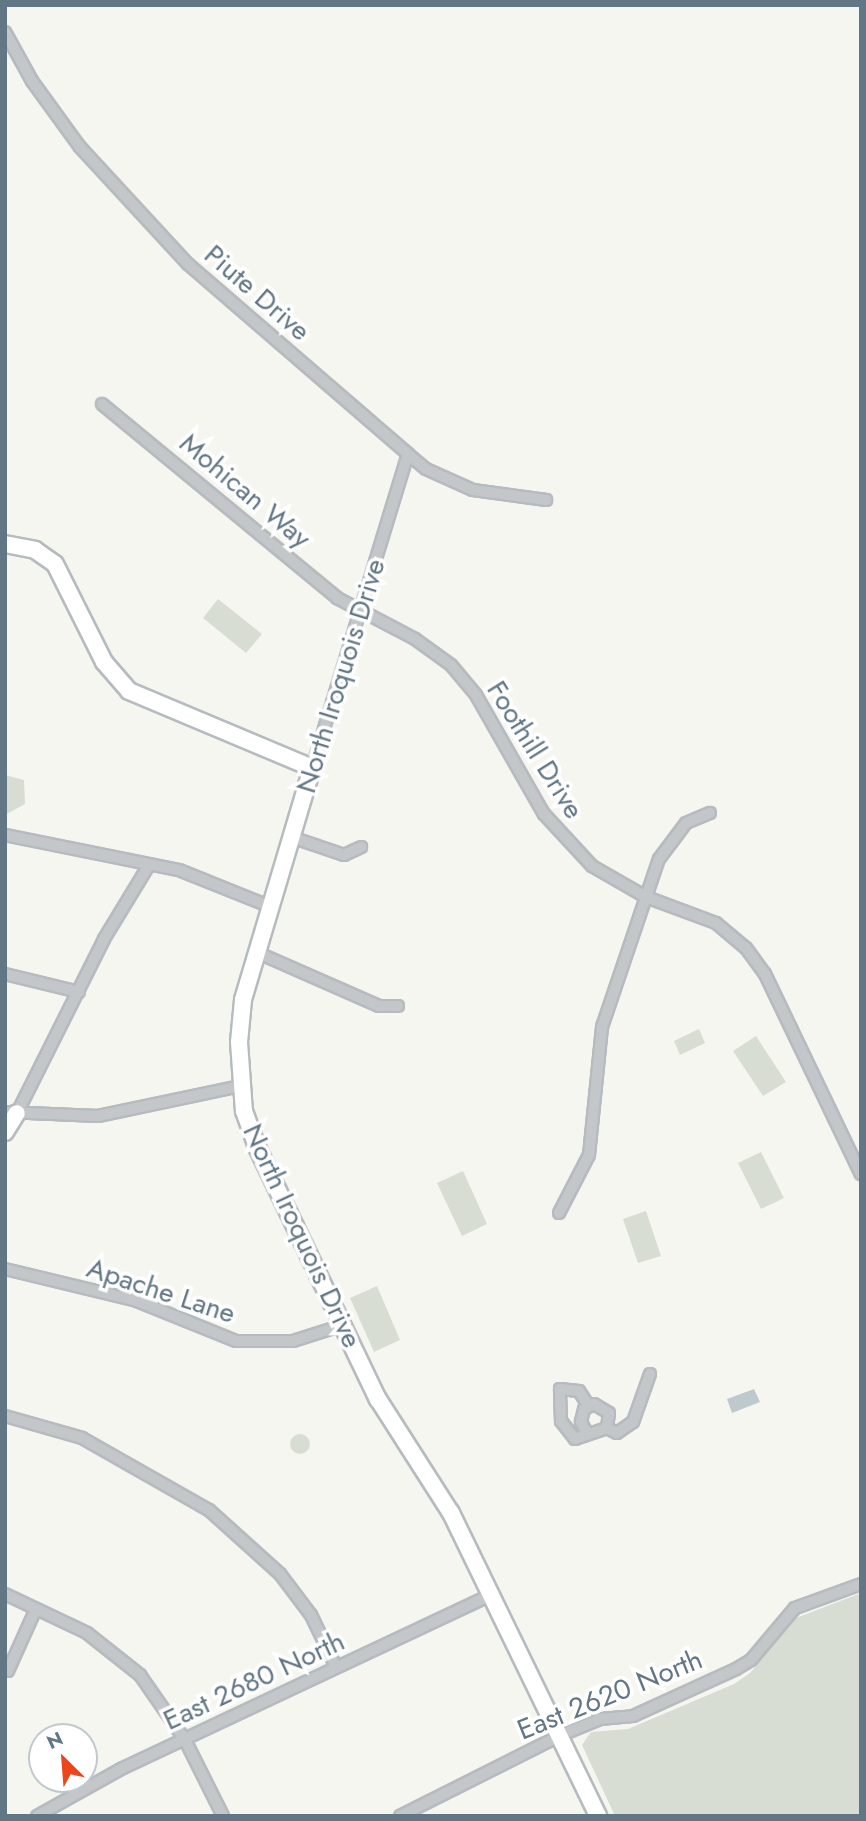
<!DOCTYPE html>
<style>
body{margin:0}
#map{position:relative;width:866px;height:1821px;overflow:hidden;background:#f6f6f1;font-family:Jost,sans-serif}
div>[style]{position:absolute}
.green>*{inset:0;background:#d7ddd2}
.round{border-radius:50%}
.water>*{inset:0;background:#bec9ce}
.roads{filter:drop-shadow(2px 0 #b5bbbf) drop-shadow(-2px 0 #b5bbbf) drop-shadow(0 2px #b5bbbf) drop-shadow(0 -2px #b5bbbf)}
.street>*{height:10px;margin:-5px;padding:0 5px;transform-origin:5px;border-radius:5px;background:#c3c7ca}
.secondary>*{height:16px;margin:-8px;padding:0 8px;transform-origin:8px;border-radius:8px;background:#fff}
span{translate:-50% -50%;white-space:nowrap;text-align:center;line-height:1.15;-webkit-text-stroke:7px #fff;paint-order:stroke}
.street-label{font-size:28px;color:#627785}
.frame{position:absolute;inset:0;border:7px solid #627785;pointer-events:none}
.north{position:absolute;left:28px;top:1723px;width:70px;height:70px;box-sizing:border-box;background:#fff;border:2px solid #c0c9ce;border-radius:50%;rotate:335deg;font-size:19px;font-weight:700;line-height:28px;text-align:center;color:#627785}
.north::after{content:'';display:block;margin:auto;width:24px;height:32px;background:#ee4419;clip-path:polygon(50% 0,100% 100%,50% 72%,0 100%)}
</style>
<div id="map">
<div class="green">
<div style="clip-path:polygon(218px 599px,262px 634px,246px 653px,203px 618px)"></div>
<div style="clip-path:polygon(5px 775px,24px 780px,25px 804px,5px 815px)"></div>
<div style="clip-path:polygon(699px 1029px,705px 1043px,680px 1055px,674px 1041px)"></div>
<div style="clip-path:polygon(756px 1036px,786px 1082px,763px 1096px,733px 1051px)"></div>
<div style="clip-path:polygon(761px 1152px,784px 1198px,761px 1209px,738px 1163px)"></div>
<div style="clip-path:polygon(463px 1171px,487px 1224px,462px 1236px,437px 1183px)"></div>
<div style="clip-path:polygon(646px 1211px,661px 1256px,638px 1263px,623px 1219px)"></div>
<div style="clip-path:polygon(377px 1286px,400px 1340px,374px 1352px,350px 1298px)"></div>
<div class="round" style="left:290px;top:1434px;width:20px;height:20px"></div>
<div style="clip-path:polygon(861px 1593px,861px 1816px,615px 1816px,582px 1745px,591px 1732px,628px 1729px,734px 1684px,750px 1673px,796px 1618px)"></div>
</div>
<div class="water">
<div style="clip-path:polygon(754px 1389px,760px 1402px,732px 1413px,727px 1399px)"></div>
</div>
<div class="roads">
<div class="street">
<div style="left:5px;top:32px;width:56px;rotate:61.1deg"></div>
<div style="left:32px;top:81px;width:82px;rotate:54deg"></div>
<div style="left:80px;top:147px;width:159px;rotate:47.3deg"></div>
<div style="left:188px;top:264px;width:291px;rotate:40.8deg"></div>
<div style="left:408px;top:454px;width:23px;rotate:40deg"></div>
<div style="left:426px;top:469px;width:51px;rotate:24.1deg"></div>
<div style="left:473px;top:490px;width:74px;rotate:7.8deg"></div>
<div style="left:102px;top:404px;width:305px;rotate:39.5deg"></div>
<div style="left:337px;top:598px;width:88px;rotate:27.7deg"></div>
<div style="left:415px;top:639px;width:44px;rotate:35.8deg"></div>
<div style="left:451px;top:665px;width:39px;rotate:50deg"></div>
<div style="left:476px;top:695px;width:137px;rotate:60.3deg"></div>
<div style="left:544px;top:814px;width:71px;rotate:47.3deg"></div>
<div style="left:592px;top:866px;width:62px;rotate:29.9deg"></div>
<div style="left:646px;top:897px;width:75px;rotate:20.4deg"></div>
<div style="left:716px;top:923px;width:39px;rotate:40deg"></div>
<div style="left:746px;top:948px;width:32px;rotate:54deg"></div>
<div style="left:765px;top:974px;width:222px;rotate:64.4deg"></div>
<div style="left:312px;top:768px;width:328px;rotate:-73deg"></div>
<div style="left:5px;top:835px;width:177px;rotate:11.4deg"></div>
<div style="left:179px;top:870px;width:99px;rotate:21.9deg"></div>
<div style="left:294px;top:838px;width:53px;rotate:18.8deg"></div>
<div style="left:344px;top:855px;width:19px;rotate:-25deg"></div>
<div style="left:256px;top:952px;width:134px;rotate:23.7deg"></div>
<div style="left:379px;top:1006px;width:19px"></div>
<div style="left:5px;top:974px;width:76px;rotate:13.7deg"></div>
<div style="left:5px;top:1112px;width:93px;rotate:2.5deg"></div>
<div style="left:98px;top:1116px;width:145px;rotate:-11.9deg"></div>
<div style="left:17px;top:1113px;width:195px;rotate:-63.4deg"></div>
<div style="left:104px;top:939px;width:87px;rotate:-58.7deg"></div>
<div style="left:559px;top:1213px;width:65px;rotate:-62.7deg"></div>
<div style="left:589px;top:1155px;width:129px;rotate:-84.2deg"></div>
<div style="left:602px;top:1027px;width:177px;rotate:-71.3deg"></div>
<div style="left:659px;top:859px;width:45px;rotate:-53.1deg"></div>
<div style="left:686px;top:823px;width:26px;rotate:-23deg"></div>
<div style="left:5px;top:1269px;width:136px;rotate:13.6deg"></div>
<div style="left:137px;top:1301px;width:107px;rotate:22deg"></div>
<div style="left:236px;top:1341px;width:57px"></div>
<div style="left:293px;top:1341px;width:52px;rotate:-17.7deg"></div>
<div style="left:5px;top:1416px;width:80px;rotate:15.9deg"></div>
<div style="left:82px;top:1438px;width:146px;rotate:29.6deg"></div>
<div style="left:209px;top:1510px;width:96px;rotate:42deg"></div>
<div style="left:280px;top:1574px;width:51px;rotate:52.9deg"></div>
<div style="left:311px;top:1615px;width:58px;rotate:64.3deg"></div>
<div style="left:607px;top:1428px;width:11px;rotate:27deg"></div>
<div style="left:617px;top:1433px;width:19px;rotate:-35deg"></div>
<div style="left:633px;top:1422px;width:51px;rotate:-70.5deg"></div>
<div style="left:587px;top:1433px;width:13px;rotate:-119deg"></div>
<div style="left:581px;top:1422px;width:13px;rotate:-77deg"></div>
<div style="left:584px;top:1409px;width:11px;rotate:-27deg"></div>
<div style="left:594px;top:1404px;width:17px;rotate:31deg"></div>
<div style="left:609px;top:1413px;width:15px;rotate:98deg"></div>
<div style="left:607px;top:1428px;width:34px;rotate:161deg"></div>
<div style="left:575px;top:1439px;width:23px;rotate:-128deg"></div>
<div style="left:561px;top:1421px;width:32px;rotate:-92deg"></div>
<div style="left:560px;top:1389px;width:19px;rotate:6deg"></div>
<div style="left:579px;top:1391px;width:17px;rotate:57deg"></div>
<div style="left:5px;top:1594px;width:91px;rotate:25.4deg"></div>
<div style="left:87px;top:1633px;width:68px;rotate:38.4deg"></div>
<div style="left:140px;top:1675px;width:79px;rotate:55.3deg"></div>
<div style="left:185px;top:1740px;width:85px;rotate:63.4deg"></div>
<div style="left:8px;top:1671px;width:66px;rotate:-65.8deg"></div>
<div style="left:37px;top:1816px;width:98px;rotate:-29.2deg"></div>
<div style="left:123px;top:1768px;width:409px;rotate:-25.2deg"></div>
<div style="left:400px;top:1816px;width:180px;rotate:-26.7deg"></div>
<div style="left:561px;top:1735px;width:42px;rotate:-22.3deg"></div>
<div style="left:600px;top:1719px;width:33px;rotate:-5deg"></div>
<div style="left:633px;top:1716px;width:113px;rotate:-24.5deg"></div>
<div style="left:736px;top:1669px;width:17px;rotate:-31deg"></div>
<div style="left:751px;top:1660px;width:68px;rotate:-49.8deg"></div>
<div style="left:795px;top:1608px;width:70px;rotate:-20deg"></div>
</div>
<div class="secondary">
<div style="left:5px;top:544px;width:31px;rotate:11deg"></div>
<div style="left:35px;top:550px;width:24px;rotate:35deg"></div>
<div style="left:55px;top:564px;width:110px;rotate:63.4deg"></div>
<div style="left:104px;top:662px;width:38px;rotate:49deg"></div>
<div style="left:129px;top:691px;width:199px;rotate:22.8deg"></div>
<div style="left:312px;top:768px;width:242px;rotate:106.6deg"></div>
<div style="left:243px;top:1000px;width:42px;rotate:95.4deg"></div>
<div style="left:239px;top:1042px;width:69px;rotate:85.9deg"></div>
<div style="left:244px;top:1111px;width:38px;rotate:70deg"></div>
<div style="left:257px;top:1147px;width:280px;rotate:64.4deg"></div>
<div style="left:378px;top:1399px;width:135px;rotate:57.4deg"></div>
<div style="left:451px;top:1513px;width:337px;rotate:64.1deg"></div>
<div style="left:5px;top:1132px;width:22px;rotate:-58deg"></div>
</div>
</div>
<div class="street-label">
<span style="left:257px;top:293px;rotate:41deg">Piute Drive</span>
<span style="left:245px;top:491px;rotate:40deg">Mohican Way</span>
<span style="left:341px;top:676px;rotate:-73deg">North Iroquois Drive</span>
<span style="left:535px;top:750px;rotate:58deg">Foothill Drive</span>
<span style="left:302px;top:1236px;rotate:65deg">North Iroquois Drive</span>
<span style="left:161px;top:1291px;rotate:18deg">Apache Lane</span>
<span style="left:254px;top:1681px;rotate:-25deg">East 2680 North</span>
<span style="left:610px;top:1695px;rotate:-22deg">East 2620 North</span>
</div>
<div class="frame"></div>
<div class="north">N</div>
</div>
